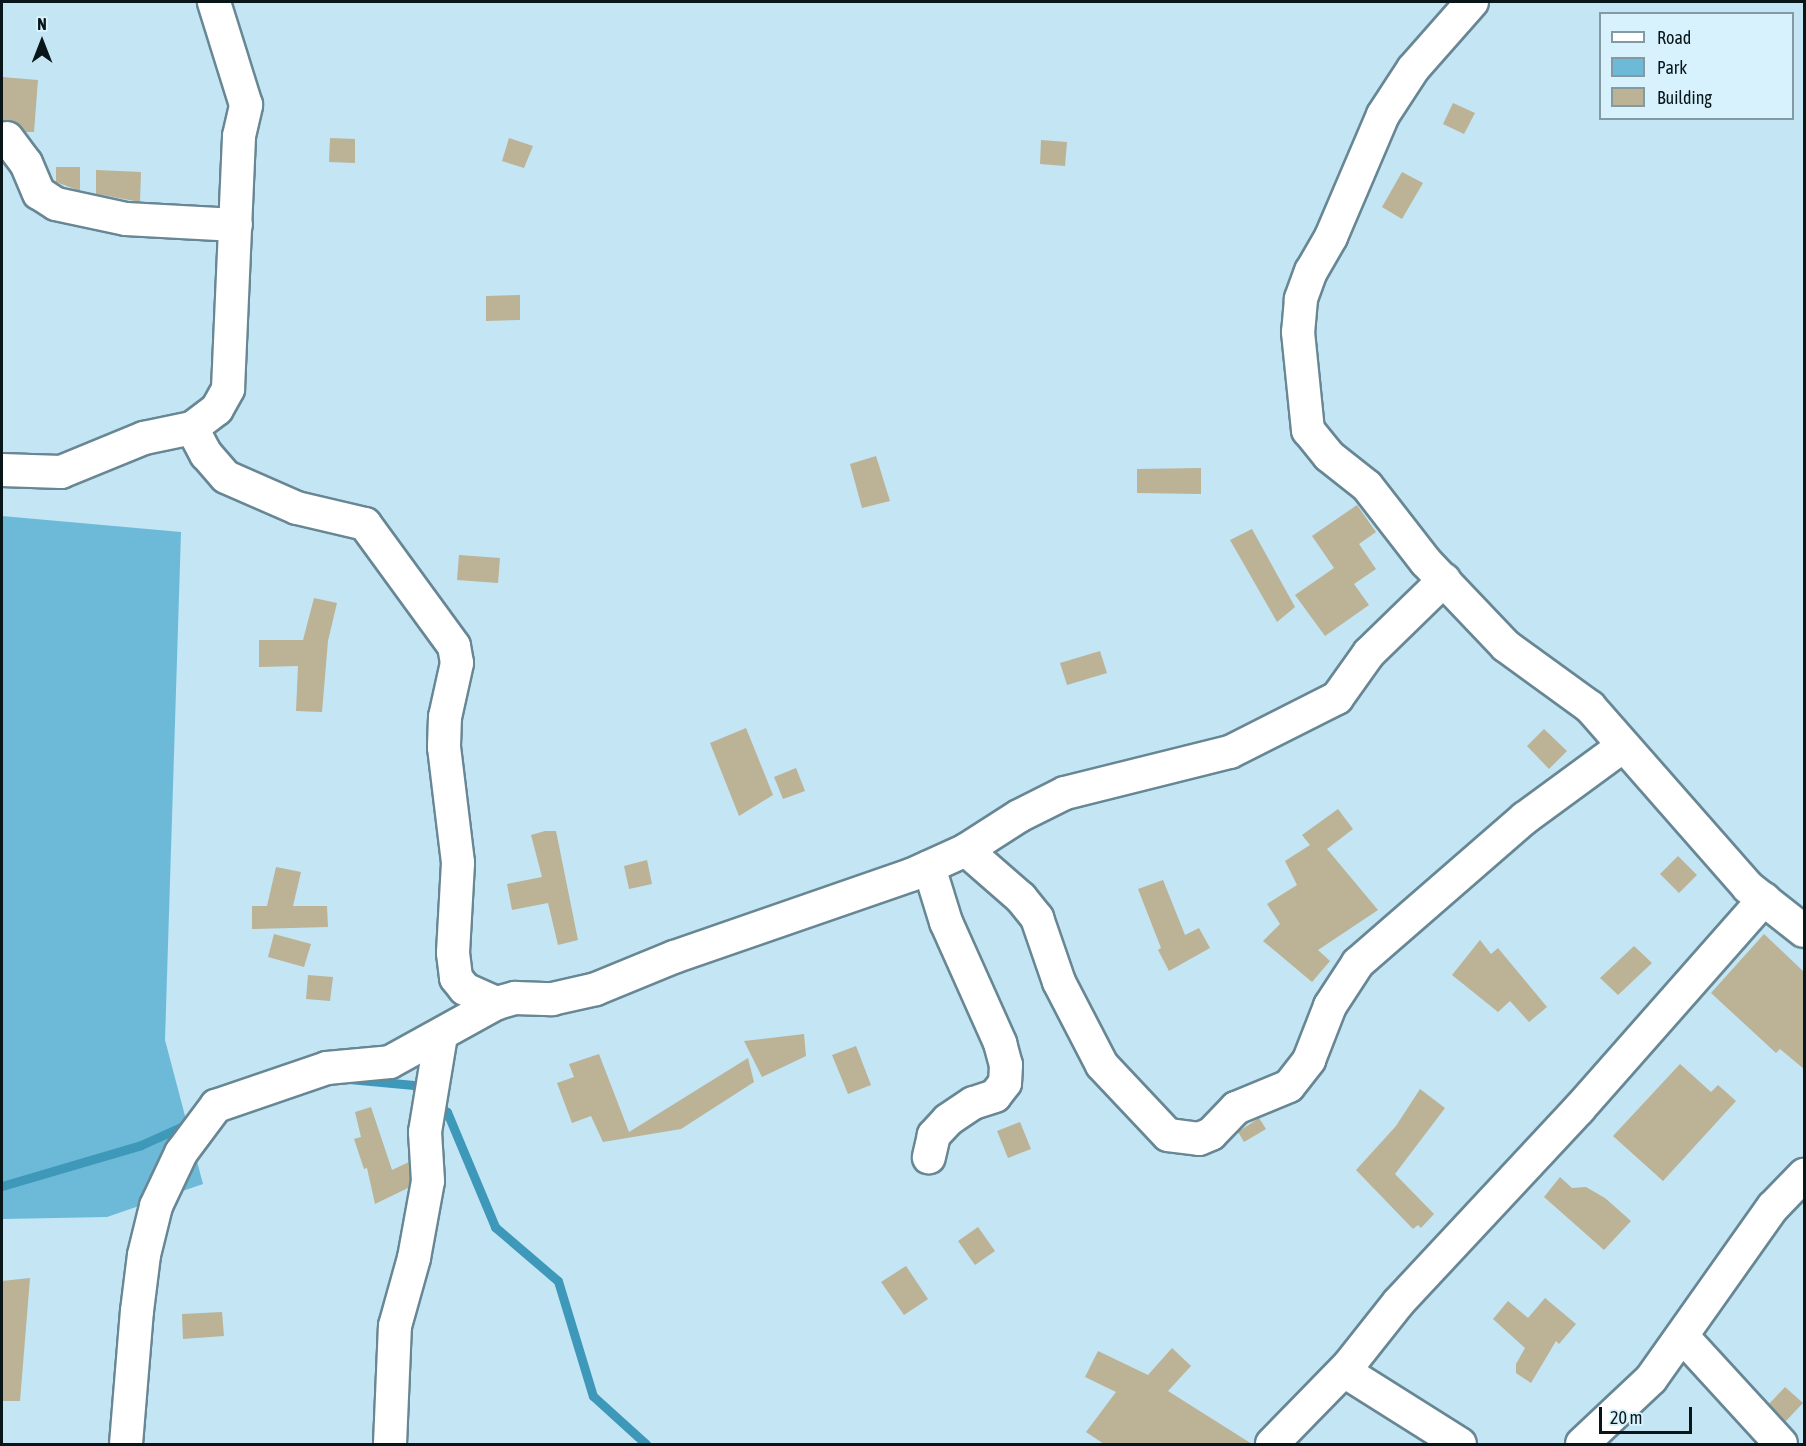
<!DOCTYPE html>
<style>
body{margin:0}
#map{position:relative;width:1806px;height:1446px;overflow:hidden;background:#c4e5f4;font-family:"Asap Condensed",sans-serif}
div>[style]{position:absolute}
.green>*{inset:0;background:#6cbad8}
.stream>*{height:9px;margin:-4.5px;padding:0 4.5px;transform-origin:4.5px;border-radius:4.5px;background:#3d98b9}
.building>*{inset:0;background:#bcb296}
.roads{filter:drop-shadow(2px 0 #688794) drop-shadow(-2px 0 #688794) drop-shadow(0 2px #688794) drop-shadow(0 -2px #688794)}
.street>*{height:32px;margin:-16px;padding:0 16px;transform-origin:16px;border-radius:16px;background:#fff}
span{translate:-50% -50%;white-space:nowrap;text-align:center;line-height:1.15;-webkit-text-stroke:5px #d7f2fd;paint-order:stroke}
.frame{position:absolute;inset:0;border:3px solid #081519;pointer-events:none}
.legend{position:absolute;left:1599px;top:12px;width:195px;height:108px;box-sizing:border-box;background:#d7f2fd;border:2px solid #849aa2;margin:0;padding:8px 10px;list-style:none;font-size:18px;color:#081519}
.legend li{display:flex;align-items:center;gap:12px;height:30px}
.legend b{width:30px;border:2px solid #849aa2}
.north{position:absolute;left:12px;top:12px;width:60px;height:60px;-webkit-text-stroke:4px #d7f2fd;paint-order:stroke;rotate:0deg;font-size:16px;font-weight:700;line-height:24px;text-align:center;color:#081519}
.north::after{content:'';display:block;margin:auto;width:21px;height:27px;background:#081519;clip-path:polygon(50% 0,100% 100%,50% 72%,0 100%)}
.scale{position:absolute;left:1599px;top:1407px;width:93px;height:27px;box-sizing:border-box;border:3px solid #081519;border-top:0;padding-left:8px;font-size:18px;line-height:21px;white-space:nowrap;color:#081519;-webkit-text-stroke:4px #d7f2fd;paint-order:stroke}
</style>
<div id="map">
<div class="green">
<div style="clip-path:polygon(2px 516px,181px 532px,165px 1040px,203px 1184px,107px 1217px,2px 1219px)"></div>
</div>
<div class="stream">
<div style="left:349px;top:1079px;width:65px;rotate:5.3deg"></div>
<div style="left:414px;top:1085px;width:13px;rotate:42deg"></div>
<div style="left:435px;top:1103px;width:15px;rotate:37deg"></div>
<div style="left:447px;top:1112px;width:125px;rotate:67.3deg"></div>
<div style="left:495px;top:1227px;width:83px;rotate:40.6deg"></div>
<div style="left:558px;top:1281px;width:120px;rotate:73.1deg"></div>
<div style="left:593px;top:1396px;width:72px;rotate:42.2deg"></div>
<div style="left:2px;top:1186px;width:145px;rotate:-16.4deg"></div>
<div style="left:141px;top:1145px;width:54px;rotate:-24.2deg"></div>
</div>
<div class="building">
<div style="clip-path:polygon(2px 77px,38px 80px,34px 132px,25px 132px,13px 121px,2px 121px)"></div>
<div style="clip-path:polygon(1453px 103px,1475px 113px,1464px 134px,1443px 124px)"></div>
<div style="clip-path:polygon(330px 138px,355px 139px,355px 163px,329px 162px)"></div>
<div style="clip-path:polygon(509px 138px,533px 146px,524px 168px,502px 161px)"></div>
<div style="clip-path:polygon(1041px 140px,1067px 142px,1065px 166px,1040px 164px)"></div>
<div style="clip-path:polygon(56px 167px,80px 167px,80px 191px,56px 182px)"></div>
<div style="clip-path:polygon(96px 170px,141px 172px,140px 202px,96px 194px)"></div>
<div style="clip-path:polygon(1402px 172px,1423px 183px,1402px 219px,1382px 207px)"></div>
<div style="clip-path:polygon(520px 295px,520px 320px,486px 321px,486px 296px)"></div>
<div style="clip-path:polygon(876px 456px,890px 501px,862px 508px,850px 464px)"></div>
<div style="clip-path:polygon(1201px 468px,1201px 494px,1137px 493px,1137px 469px)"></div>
<div style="clip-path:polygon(1357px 505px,1376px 532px,1359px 544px,1376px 569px,1354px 584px,1369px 605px,1325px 636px,1295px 595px,1334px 568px,1312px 536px)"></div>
<div style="clip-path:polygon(1252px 529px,1295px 607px,1277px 622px,1230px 540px)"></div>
<div style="clip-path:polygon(459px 555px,500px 558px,498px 583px,457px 580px)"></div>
<div style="clip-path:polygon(314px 598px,337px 603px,328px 641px,322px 712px,296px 711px,298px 666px,259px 667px,259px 640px,303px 640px)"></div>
<div style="clip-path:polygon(1100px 651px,1107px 673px,1067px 685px,1060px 663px)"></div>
<div style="clip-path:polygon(746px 728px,773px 795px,739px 816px,710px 743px)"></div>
<div style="clip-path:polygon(1544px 729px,1567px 751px,1549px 769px,1527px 746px)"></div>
<div style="clip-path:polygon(796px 768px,805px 791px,783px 799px,774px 777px)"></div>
<div style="clip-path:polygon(1338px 809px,1353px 829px,1327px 849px,1378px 910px,1318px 950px,1330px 961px,1312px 982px,1263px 941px,1280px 924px,1267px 904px,1297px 885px,1285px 861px,1310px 845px,1302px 835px)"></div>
<div style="clip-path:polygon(545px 831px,556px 831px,578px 940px,558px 945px,548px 903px,512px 910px,507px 884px,542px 877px,531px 835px)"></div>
<div style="clip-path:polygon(1678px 856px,1697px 875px,1679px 893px,1660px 874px)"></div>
<div style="clip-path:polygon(647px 860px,652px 884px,629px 889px,624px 866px)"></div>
<div style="clip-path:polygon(276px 867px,301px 872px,293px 906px,327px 906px,328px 927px,252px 929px,252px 906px,267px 906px)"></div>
<div style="clip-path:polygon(1163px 880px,1185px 935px,1199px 928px,1210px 948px,1169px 971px,1158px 950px,1161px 948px,1138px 889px)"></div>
<div style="clip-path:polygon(274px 934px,311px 944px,304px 967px,268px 957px)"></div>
<div style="clip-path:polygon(1764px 934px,1804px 972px,1804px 1069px,1780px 1049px,1776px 1053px,1711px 993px)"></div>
<div style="clip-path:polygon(1480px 940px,1491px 954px,1498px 948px,1547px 1007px,1529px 1022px,1510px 1001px,1498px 1012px,1452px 975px)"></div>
<div style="clip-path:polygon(1634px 946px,1652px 963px,1618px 995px,1600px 978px)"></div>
<div style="clip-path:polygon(308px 975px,333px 977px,330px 1001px,306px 999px)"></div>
<div style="clip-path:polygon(804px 1034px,806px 1056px,762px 1077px,744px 1041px)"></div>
<div style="clip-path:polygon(856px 1046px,871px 1085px,848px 1094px,832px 1055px)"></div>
<div style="clip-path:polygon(599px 1054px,629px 1132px,748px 1058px,754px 1082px,681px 1129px,603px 1142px,591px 1116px,572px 1123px,557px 1083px,574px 1077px,569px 1064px)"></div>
<div style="clip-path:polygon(1680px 1064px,1711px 1092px,1718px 1085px,1736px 1101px,1663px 1181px,1613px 1136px)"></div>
<div style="clip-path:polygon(1420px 1089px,1445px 1108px,1395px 1174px,1434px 1214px,1421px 1228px,1418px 1225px,1413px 1229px,1356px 1170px,1396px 1126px)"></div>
<div style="clip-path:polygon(371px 1107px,392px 1170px,409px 1162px,410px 1180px,408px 1188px,375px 1204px,367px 1168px,364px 1169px,354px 1139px,361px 1137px,355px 1112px)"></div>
<div style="clip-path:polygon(1259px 1118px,1266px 1129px,1244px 1142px,1238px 1132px)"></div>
<div style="clip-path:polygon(1020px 1122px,1031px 1149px,1008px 1158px,997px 1131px)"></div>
<div style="clip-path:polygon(1560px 1177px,1572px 1188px,1586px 1187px,1605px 1198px,1631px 1221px,1604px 1250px,1544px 1197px)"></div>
<div style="clip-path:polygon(978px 1227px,995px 1251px,975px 1265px,958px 1241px)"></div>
<div style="clip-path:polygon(906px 1266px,928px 1299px,904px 1315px,881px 1282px)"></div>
<div style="clip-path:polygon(30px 1278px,20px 1401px,2px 1401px,2px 1281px)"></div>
<div style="clip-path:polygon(1545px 1298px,1576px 1324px,1559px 1344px,1556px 1341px,1531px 1383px,1516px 1373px,1516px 1364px,1525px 1348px,1493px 1319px,1508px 1301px,1528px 1318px)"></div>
<div style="clip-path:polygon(222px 1312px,224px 1336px,183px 1339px,182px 1314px)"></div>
<div style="clip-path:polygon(1172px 1348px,1191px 1366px,1168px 1391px,1252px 1444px,1104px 1444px,1086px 1432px,1116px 1392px,1085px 1377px,1098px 1351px,1148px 1375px)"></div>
<div style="clip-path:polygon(1785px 1387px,1803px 1403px,1785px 1422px,1769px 1404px)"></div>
</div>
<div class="roads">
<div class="street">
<div style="left:1472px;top:2px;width:89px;rotate:131.4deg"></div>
<div style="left:1413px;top:69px;width:55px;rotate:123.1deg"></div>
<div style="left:1383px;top:115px;width:133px;rotate:113.1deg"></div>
<div style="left:1331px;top:237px;width:39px;rotate:120deg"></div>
<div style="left:1311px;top:271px;width:30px;rotate:110deg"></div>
<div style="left:1301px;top:299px;width:33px;rotate:95deg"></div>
<div style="left:1298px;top:332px;width:99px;rotate:84.2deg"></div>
<div style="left:1308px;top:430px;width:33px;rotate:51deg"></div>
<div style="left:1329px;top:456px;width:48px;rotate:38.3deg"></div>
<div style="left:1367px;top:486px;width:96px;rotate:52.2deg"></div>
<div style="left:1426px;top:562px;width:116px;rotate:46.4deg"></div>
<div style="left:1506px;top:646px;width:104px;rotate:36deg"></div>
<div style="left:1590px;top:707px;width:240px;rotate:48.7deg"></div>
<div style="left:1748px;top:887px;width:71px;rotate:38.2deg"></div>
<div style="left:7px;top:138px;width:31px;rotate:53deg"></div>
<div style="left:26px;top:163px;width:33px;rotate:67deg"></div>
<div style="left:39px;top:193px;width:20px;rotate:33deg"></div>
<div style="left:56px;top:204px;width:72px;rotate:12.1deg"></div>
<div style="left:126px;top:219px;width:110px;rotate:3.1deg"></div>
<div style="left:192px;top:428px;width:30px;rotate:62deg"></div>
<div style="left:206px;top:454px;width:30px;rotate:49deg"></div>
<div style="left:226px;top:477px;width:77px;rotate:23.6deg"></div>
<div style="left:297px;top:508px;width:70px;rotate:13.2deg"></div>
<div style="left:365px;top:524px;width:151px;rotate:53.9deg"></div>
<div style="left:454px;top:646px;width:17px;rotate:80deg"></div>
<div style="left:457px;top:663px;width:55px;rotate:102.5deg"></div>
<div style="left:445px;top:717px;width:30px;rotate:92deg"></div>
<div style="left:444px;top:747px;width:117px;rotate:83.1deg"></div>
<div style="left:458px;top:863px;width:90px;rotate:93.2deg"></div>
<div style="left:453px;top:953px;width:25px;rotate:83deg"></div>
<div style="left:456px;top:978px;width:14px;rotate:51deg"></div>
<div style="left:465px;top:989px;width:35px;rotate:24deg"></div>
<div style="left:2px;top:470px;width:59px;rotate:1.9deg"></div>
<div style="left:61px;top:472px;width:90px;rotate:-22.3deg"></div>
<div style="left:144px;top:438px;width:49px;rotate:-11.8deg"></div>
<div style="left:192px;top:428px;width:31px;rotate:-37deg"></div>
<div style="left:217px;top:409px;width:23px;rotate:-61deg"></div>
<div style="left:228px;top:389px;width:253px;rotate:-87.5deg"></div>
<div style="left:239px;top:136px;width:32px;rotate:-77deg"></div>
<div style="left:246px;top:105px;width:108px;rotate:-107.3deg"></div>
<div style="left:966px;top:850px;width:73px;rotate:41.1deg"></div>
<div style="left:1021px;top:898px;width:26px;rotate:51deg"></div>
<div style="left:1037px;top:918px;width:68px;rotate:71deg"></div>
<div style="left:1059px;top:982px;width:93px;rotate:62.6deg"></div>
<div style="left:1102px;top:1065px;width:96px;rotate:46.7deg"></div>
<div style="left:1168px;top:1135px;width:31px;rotate:7deg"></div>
<div style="left:1199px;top:1139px;width:13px;rotate:-23deg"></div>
<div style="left:1211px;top:1134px;width:36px;rotate:-46deg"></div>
<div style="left:1236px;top:1108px;width:57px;rotate:-22.5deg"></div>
<div style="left:1289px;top:1086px;width:33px;rotate:-52deg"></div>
<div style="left:1309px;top:1060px;width:58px;rotate:-68.7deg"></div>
<div style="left:1330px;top:1006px;width:51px;rotate:-56.9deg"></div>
<div style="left:1358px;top:963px;width:221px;rotate:-41deg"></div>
<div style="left:1525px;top:818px;width:122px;rotate:-36.3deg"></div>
<div style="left:929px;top:867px;width:58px;rotate:72.8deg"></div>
<div style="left:946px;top:922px;width:133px;rotate:65.9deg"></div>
<div style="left:1000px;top:1043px;width:23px;rotate:75deg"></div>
<div style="left:1006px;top:1065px;width:18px;rotate:93deg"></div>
<div style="left:1005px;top:1083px;width:16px;rotate:128deg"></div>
<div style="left:995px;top:1096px;width:23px;rotate:162deg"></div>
<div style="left:973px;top:1103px;width:30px;rotate:146deg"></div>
<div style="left:948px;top:1120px;width:21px;rotate:133deg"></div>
<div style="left:934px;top:1135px;width:23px;rotate:103deg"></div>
<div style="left:1683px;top:1337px;width:145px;rotate:47.5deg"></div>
<div style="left:1344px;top:1371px;width:137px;rotate:32.2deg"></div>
<div style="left:126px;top:1444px;width:133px;rotate:-85.3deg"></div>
<div style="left:137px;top:1311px;width:56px;rotate:-82.9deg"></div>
<div style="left:144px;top:1255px;width:50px;rotate:-76.2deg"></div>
<div style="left:156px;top:1206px;width:59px;rotate:-64.7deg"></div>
<div style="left:181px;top:1153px;width:59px;rotate:-53.3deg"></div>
<div style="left:216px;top:1106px;width:117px;rotate:-18.9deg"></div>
<div style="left:327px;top:1068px;width:63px;rotate:-5.4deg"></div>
<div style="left:390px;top:1062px;width:122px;rotate:-28.9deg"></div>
<div style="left:497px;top:1003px;width:19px;rotate:-16deg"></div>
<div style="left:515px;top:998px;width:37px;rotate:2deg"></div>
<div style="left:552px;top:999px;width:45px;rotate:-12.8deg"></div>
<div style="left:596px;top:989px;width:84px;rotate:-22.3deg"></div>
<div style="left:674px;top:957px;width:251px;rotate:-19.1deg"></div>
<div style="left:911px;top:875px;width:60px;rotate:-24.4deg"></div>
<div style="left:966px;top:850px;width:63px;rotate:-32.7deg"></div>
<div style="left:1019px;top:816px;width:51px;rotate:-26.6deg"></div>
<div style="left:1065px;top:793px;width:170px;rotate:-14deg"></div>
<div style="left:1230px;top:752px;width:120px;rotate:-26.8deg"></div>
<div style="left:1337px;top:698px;width:55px;rotate:-54.6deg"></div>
<div style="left:1369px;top:653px;width:105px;rotate:-44.2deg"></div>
<div style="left:390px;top:1444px;width:118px;rotate:-87.6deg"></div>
<div style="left:395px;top:1326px;width:71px;rotate:-74.4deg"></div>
<div style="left:414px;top:1258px;width:78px;rotate:-79.7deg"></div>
<div style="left:428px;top:1181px;width:49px;rotate:-93.5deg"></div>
<div style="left:425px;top:1132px;width:98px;rotate:-80.6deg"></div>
<div style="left:1272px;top:1444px;width:110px;rotate:-45.7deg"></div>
<div style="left:1349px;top:1365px;width:80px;rotate:-51.6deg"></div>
<div style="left:1399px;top:1302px;width:264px;rotate:-47deg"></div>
<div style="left:1579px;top:1109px;width:280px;rotate:-48.6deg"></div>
<div style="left:1582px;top:1444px;width:95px;rotate:-43.3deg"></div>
<div style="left:1651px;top:1379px;width:211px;rotate:-54.7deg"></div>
<div style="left:1773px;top:1207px;width:45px;rotate:-45.9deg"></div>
</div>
</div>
<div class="frame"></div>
<ul class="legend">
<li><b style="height:8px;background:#fff"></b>Road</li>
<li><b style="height:16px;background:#6cbad8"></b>Park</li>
<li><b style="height:16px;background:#bcb296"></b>Building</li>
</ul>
<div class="north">N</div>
<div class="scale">20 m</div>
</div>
